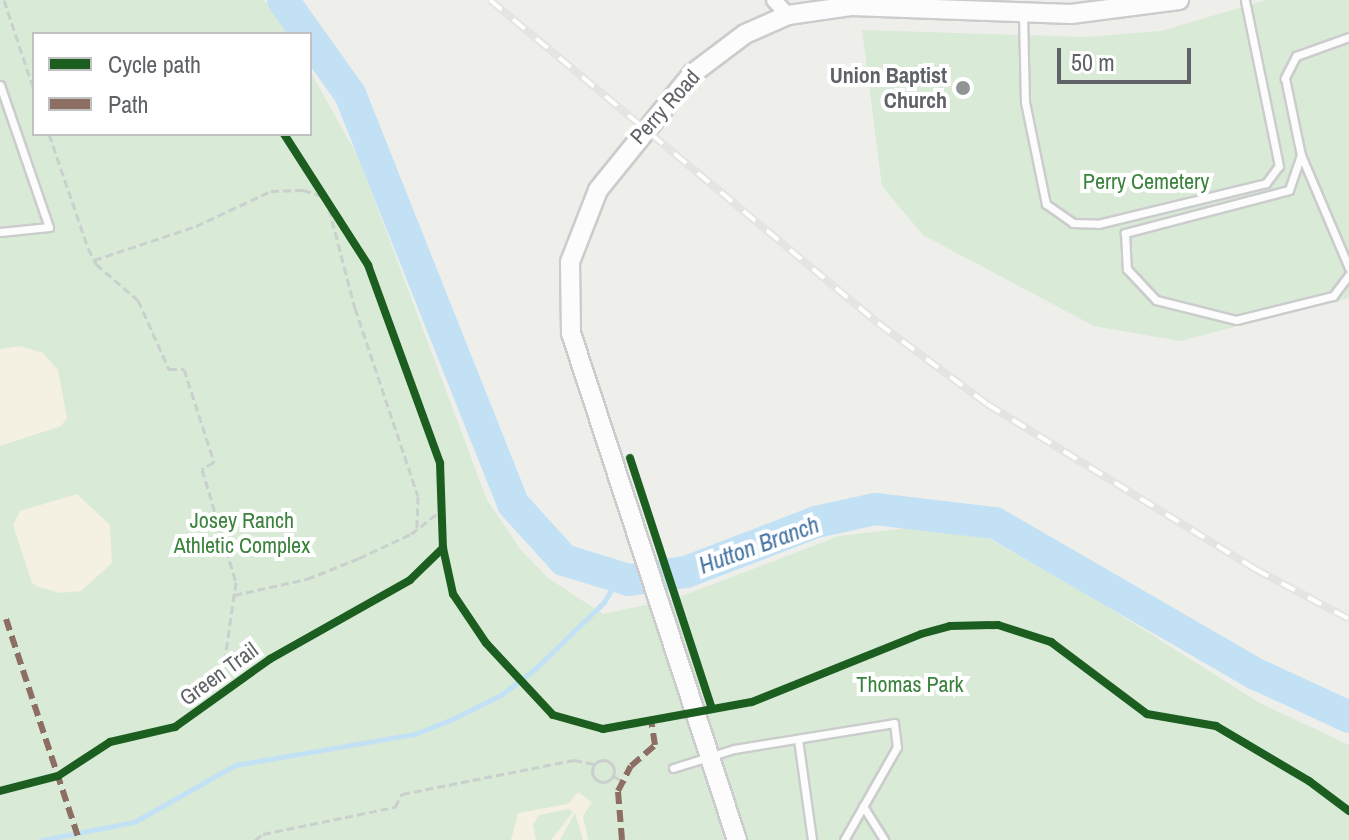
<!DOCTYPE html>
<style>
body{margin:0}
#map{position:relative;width:1349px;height:840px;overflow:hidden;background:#eeeeea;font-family:"Archivo Narrow",sans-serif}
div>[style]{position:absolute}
.green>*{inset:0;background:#d9ead7}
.sand>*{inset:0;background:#f4f0e2}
.stream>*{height:5px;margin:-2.5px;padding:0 2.5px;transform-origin:2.5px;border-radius:2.5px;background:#c2e1f5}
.river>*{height:32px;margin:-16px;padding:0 16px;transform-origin:16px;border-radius:16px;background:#c2e1f5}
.path>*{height:3px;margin-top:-1.5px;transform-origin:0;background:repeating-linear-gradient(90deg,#cad0cd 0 8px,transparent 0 12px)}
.path>.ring{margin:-1.5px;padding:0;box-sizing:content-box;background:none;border:3px solid #cad0cd;border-radius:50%}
.roads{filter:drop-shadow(2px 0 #cbcccc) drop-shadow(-2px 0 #cbcccc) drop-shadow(0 2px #cbcccc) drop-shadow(0 -2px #cbcccc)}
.service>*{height:7px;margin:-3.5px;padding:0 3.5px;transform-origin:3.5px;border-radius:3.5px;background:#fcfcfc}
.minor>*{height:14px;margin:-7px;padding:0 7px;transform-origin:7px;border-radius:7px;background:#fcfcfc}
.tertiary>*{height:18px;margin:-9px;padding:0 9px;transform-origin:9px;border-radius:9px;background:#fcfcfc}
.rail>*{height:8px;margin-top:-4px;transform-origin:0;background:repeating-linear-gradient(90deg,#fff 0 15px,#e4e4e3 0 30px);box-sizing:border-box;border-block:2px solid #e4e4e3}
.quiet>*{height:6px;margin-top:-3px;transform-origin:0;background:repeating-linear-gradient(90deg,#8d6e63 0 12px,transparent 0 18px)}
.cycleway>*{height:8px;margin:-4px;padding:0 4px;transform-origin:4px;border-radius:4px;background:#1b5e20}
.dots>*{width:22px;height:22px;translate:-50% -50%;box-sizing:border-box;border:4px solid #fff;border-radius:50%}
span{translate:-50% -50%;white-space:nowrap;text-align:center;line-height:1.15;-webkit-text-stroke:8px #fff;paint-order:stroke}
.poi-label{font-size:22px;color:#5f6367;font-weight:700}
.right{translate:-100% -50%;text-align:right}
.street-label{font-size:22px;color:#5f6367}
.park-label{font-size:22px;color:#3b833d}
.water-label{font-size:24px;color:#4776a4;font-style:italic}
.legend{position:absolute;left:32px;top:32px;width:280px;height:104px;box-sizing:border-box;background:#fff;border:2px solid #bfc1c2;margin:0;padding:10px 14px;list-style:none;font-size:24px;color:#5f6367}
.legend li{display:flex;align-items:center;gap:16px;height:40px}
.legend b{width:40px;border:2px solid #bfc1c2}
.scale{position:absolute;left:1057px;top:48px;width:134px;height:36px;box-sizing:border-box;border:4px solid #5f6367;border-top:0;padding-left:10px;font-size:24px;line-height:28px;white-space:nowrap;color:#5f6367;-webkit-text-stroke:6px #fff;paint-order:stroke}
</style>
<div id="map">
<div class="green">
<div style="clip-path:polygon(0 0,263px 0,279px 15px,289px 34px,34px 34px,34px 134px,310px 134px,310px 71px,359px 159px,487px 500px,521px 550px,548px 578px,603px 614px,674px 599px,839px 536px,915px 527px,982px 535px,1092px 597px,1258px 702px,1349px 745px,1349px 840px,0 840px)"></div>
<div style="clip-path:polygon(1266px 0,1349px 0,1349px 298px,1180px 341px,1094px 326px,923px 235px,882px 186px,862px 30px,1086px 37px,1161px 31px)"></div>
</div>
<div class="sand">
<div style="clip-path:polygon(20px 346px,43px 353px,58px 370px,67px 418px,61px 426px,0 446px,0 349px)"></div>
<div style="clip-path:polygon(77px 494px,110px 525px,112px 563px,81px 591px,60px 593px,39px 587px,32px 583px,13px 525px,20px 511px)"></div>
<div style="clip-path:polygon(578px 792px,592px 802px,583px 816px,588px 840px,583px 840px,575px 813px,560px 840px,551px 840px,573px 812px,569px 809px,539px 815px,533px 825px,536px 840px,511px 840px,518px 813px,568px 804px)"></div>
</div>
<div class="stream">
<div style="left:42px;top:840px;width:94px;rotate:-11.1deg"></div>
<div style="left:134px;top:822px;width:116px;rotate:-29.4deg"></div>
<div style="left:235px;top:765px;width:183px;rotate:-9.8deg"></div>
<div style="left:415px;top:734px;width:35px;rotate:-22deg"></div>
<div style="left:448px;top:721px;width:59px;rotate:-26.1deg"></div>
<div style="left:501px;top:695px;width:44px;rotate:-37.6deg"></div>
<div style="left:536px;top:668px;width:95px;rotate:-44.1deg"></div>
<div style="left:604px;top:602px;width:29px;rotate:-59deg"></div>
</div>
<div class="river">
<div style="left:283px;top:0;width:42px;rotate:54.8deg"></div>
<div style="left:310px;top:38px;width:69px;rotate:54.5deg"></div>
<div style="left:350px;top:94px;width:441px;rotate:68.3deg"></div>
<div style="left:513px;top:504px;width:76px;rotate:47.7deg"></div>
<div style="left:564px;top:560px;width:68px;rotate:17.1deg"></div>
<div style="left:629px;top:580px;width:58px;rotate:-8deg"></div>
<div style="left:686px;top:572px;width:139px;rotate:-21deg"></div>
<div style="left:816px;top:522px;width:60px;rotate:-12.4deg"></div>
<div style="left:875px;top:509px;width:121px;rotate:6.7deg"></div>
<div style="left:995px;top:523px;width:302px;rotate:30.1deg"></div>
<div style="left:1256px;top:674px;width:102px;rotate:24.8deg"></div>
</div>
<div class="path">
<div style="left:4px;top:0;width:95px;rotate:71.6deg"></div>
<div style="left:49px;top:134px;width:120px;rotate:71.1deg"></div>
<div style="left:88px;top:248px;width:18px;rotate:63deg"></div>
<div style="left:96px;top:264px;width:55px;rotate:40.6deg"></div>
<div style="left:138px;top:300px;width:76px;rotate:65.8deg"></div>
<div style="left:169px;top:369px;width:15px"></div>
<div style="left:184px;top:369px;width:98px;rotate:72.1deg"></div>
<div style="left:214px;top:462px;width:14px;rotate:150deg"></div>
<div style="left:202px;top:469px;width:118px;rotate:73.3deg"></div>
<div style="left:236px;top:582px;width:112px;rotate:98.2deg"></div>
<div style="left:94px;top:260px;width:108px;rotate:-18.4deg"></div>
<div style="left:196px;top:226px;width:83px;rotate:-25deg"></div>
<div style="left:271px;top:191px;width:32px;rotate:-2deg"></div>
<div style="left:303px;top:190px;width:24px;rotate:17deg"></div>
<div style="left:326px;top:197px;width:115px;rotate:75.4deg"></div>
<div style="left:355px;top:308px;width:198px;rotate:71.5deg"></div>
<div style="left:418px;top:496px;width:33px;rotate:92deg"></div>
<div style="left:234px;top:595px;width:75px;rotate:-12.4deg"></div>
<div style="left:307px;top:579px;width:56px;rotate:-22deg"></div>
<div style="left:359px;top:558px;width:57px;rotate:-24.8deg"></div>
<div style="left:411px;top:534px;width:42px;rotate:-38.2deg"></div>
<div class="ring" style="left:592px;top:760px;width:19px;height:19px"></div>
<div style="left:613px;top:776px;width:15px;rotate:28deg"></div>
<div style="left:255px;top:840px;width:10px;rotate:-37deg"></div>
<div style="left:263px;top:834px;width:135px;rotate:-11.6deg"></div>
<div style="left:395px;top:807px;width:15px;rotate:-62deg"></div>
<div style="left:402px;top:794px;width:175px;rotate:-11.2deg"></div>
<div style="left:574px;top:760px;width:20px;rotate:11deg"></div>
</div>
<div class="roads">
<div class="service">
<div style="left:1023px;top:15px;width:87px;rotate:88.7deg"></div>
<div style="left:1025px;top:102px;width:104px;rotate:78.4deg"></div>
<div style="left:1046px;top:204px;width:33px;rotate:35deg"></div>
<div style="left:1073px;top:223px;width:25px;rotate:2deg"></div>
<div style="left:1098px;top:224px;width:173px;rotate:-13.7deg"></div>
<div style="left:1266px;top:183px;width:21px;rotate:-53deg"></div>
<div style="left:1279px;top:166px;width:169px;rotate:-101.6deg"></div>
<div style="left:1349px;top:37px;width:56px;rotate:160.3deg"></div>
<div style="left:1296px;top:56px;width:25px;rotate:117deg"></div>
<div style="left:1285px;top:78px;width:79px;rotate:78.3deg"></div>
<div style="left:1301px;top:155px;width:123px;rotate:67deg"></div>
<div style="left:0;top:85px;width:150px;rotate:71deg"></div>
<div style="left:49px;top:227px;width:49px;rotate:174.2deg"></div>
<div style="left:1301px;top:155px;width:37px;rotate:109deg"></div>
<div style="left:1289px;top:190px;width:170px;rotate:165.3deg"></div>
<div style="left:1125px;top:233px;width:36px;rotate:87deg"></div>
<div style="left:1127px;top:269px;width:42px;rotate:46.9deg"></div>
<div style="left:1156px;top:300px;width:82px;rotate:14deg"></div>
<div style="left:1236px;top:320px;width:100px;rotate:-13.9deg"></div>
<div style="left:1333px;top:296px;width:26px;rotate:-53deg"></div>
<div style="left:798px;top:739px;width:102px;rotate:82.1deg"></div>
<div style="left:673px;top:768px;width:64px;rotate:-17.3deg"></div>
<div style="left:734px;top:749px;width:162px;rotate:-9.2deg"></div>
<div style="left:894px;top:723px;width:24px;rotate:83deg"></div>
<div style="left:897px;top:747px;width:107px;rotate:119.7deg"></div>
<div style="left:863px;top:806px;width:40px;rotate:58deg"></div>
</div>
<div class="minor">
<div style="left:774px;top:0;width:21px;rotate:47deg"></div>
</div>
<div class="tertiary">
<div style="left:737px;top:840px;width:533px;rotate:-108.13deg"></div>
<div style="left:571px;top:333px;width:71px;rotate:-90.8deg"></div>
<div style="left:570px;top:262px;width:77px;rotate:-68.7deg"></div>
<div style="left:598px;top:190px;width:149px;rotate:-51deg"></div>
<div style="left:692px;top:74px;width:66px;rotate:-37deg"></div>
<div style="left:745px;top:34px;width:47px;rotate:-23.8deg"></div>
<div style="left:788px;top:15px;width:65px;rotate:-8deg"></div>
<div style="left:852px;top:6px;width:219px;rotate:2.1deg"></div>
<div style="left:1071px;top:14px;width:109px;rotate:-7.4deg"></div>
</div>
</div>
<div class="rail">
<div style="left:490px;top:0;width:505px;rotate:39.78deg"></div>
<div style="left:878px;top:323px;width:136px;rotate:36.6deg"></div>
<div style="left:987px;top:404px;width:315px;rotate:31.6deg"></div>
<div style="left:1255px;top:569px;width:106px;rotate:28deg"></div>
</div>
<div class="quiet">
<div style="left:6px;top:619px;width:233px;rotate:71.7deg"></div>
<div style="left:622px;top:840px;width:49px;rotate:-94.7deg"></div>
<div style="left:618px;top:791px;width:28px;rotate:-63deg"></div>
<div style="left:631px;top:766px;width:32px;rotate:-41deg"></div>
<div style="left:655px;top:745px;width:25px;rotate:-99deg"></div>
</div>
<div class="cycleway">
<div style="left:284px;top:134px;width:156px;rotate:57.3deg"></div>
<div style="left:368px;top:265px;width:211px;rotate:70deg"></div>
<div style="left:440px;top:463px;width:85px;rotate:88deg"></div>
<div style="left:443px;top:548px;width:47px;rotate:77.7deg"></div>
<div style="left:453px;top:594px;width:59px;rotate:56deg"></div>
<div style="left:486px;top:643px;width:98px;rotate:47.1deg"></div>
<div style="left:553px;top:715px;width:52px;rotate:15.6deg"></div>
<div style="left:603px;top:729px;width:151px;rotate:-10.3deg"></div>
<div style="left:752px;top:702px;width:182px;rotate:-21.9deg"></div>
<div style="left:921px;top:634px;width:30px;rotate:-15deg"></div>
<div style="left:950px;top:626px;width:48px;rotate:-1.2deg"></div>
<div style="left:998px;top:625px;width:56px;rotate:17.8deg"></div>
<div style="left:1051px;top:642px;width:120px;rotate:36.9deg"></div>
<div style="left:1147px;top:714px;width:70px;rotate:9.9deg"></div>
<div style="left:1216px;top:726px;width:108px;rotate:30.6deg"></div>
<div style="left:1309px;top:781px;width:50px;rotate:36.9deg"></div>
<div style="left:630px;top:458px;width:264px;rotate:71.9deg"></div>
<div style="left:0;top:791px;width:60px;rotate:-14.5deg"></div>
<div style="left:58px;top:776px;width:62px;rotate:-33.2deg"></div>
<div style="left:110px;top:742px;width:67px;rotate:-13deg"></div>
<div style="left:175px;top:727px;width:117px;rotate:-35.6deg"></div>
<div style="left:270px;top:659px;width:161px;rotate:-29.4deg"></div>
<div style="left:410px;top:580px;width:46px;rotate:-44.1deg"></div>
</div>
<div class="dots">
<div style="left:963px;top:88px;background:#919495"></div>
</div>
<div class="poi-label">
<span class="right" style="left:947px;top:88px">Union Baptist<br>Church</span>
</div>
<div class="street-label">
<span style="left:665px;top:107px;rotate:-48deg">Perry Road</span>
<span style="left:219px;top:674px;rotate:-36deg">Green Trail</span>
</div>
<div class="park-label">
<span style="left:1146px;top:182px">Perry Cemetery</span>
<span style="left:242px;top:533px">Josey Ranch<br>Athletic Complex</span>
<span style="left:910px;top:685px">Thomas Park</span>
</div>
<div class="water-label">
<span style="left:759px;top:545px;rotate:-20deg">Hutton Branch</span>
</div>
<ul class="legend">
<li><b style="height:10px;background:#1b5e20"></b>Cycle path</li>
<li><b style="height:10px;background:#8d6e63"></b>Path</li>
</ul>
<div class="scale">50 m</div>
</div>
